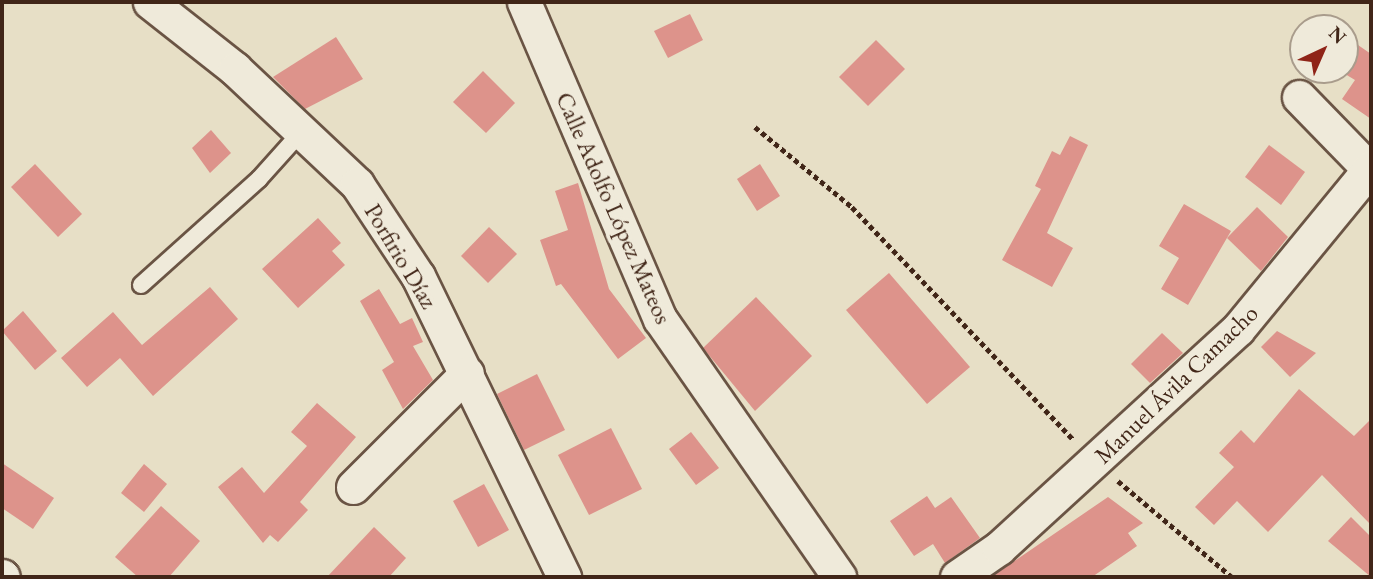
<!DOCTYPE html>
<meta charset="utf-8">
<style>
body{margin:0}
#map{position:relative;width:1373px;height:579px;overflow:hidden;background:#e7dfc6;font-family:"EB Garamond",serif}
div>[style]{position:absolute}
.building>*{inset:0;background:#dd938b}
.path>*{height:4.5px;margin-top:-2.25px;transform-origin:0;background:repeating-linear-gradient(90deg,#412618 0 5px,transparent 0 8.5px)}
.roads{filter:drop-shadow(2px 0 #6a5444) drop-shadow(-2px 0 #6a5444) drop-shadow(0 2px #6a5444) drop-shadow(0 -2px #6a5444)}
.service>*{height:16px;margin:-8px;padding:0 8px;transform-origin:8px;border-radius:8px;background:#efeada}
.minor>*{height:33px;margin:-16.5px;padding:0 16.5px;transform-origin:16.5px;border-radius:16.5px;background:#efeada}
span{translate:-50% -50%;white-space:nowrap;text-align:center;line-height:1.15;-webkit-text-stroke:7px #efeada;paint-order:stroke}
.street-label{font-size:24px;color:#412618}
.frame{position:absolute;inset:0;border:4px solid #412618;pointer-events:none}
.north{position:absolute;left:1289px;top:14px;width:70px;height:70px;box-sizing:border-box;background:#efeada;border:2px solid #a99c8c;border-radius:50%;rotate:44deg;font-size:19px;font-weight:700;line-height:28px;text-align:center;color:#412618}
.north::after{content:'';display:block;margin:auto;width:24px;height:32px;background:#8f2418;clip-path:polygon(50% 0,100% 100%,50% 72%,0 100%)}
</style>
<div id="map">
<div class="building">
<div style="clip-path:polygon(690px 14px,703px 40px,668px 58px,654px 31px)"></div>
<div style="clip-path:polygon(1345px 36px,1371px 54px,1371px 119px,1342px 99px,1355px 80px,1345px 74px)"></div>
<div style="clip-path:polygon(336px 37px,363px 79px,305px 109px,273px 77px)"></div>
<div style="clip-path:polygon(876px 40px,905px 69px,868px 106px,839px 77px)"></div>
<div style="clip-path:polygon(483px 71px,515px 103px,486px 133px,453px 102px)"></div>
<div style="clip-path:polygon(211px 130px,231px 153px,210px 173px,192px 148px)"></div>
<div style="clip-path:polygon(1070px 136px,1088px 145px,1047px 233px,1073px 248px,1052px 287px,1002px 260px,1041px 189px,1035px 186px,1052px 151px,1060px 155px)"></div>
<div style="clip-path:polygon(1269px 145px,1305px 172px,1281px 205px,1245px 177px)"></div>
<div style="clip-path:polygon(35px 164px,82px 214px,58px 237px,11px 187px)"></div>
<div style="clip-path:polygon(760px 164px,780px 196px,757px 211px,737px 179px)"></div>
<div style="clip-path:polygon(578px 183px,609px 289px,646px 338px,618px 359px,561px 284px,556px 286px,540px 240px,568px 230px,555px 191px)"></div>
<div style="clip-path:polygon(1184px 204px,1231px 231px,1188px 305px,1161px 289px,1179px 258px,1159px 246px)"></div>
<div style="clip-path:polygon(1257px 207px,1288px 237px,1261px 271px,1227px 238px)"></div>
<div style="clip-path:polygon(318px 218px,341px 243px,332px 251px,345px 265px,298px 308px,262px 269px)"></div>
<div style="clip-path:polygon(489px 227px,517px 254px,488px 283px,461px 256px)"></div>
<div style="clip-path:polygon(889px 273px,970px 367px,927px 404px,846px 310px)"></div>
<div style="clip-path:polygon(210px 287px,238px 319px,153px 396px,120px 358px,87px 387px,61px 358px,113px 312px,142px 345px)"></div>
<div style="clip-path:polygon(379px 289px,400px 324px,412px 318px,423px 342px,413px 346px,433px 380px,403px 409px,382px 370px,394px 362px,360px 301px)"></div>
<div style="clip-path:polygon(756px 297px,812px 356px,755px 411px,703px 348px)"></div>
<div style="clip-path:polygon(23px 311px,57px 351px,35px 370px,2px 331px)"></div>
<div style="clip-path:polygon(1277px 331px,1316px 353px,1290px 377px,1261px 347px)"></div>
<div style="clip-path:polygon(1162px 333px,1183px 353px,1150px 383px,1131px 364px)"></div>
<div style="clip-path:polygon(537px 374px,565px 430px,524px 450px,497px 394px)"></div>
<div style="clip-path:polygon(1299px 389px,1354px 436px,1371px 419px,1371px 525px,1322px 475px,1268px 532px,1237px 501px,1214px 525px,1195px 507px,1234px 467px,1219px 453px,1241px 430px,1254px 443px)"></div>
<div style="clip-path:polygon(317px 403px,356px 437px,300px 502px,308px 510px,278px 542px,270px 535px,263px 543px,218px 487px,242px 467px,264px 493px,307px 446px,291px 432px)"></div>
<div style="clip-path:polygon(611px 428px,642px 489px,589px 515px,558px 455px)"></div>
<div style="clip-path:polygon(691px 432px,719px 468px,696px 485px,669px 449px)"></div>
<div style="clip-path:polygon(2px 463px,54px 498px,33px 529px,2px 508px)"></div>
<div style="clip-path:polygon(144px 464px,167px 484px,144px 512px,121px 493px)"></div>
<div style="clip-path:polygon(484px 484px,509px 530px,478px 547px,453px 501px)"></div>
<div style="clip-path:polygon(927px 496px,935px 508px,951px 497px,980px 538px,945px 563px,933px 544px,914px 556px,890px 521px)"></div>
<div style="clip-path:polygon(1108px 497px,1143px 523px,1128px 533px,1137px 546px,1092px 577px,991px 577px)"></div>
<div style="clip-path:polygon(161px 506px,200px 541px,169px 577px,138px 577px,115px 557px)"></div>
<div style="clip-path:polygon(1351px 517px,1371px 537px,1371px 577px,1328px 541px)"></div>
<div style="clip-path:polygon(374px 527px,406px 558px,389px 577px,327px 577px)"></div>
</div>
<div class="path">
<div style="left:755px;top:127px;width:126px;rotate:39.5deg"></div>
<div style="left:852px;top:207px;width:320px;rotate:46.4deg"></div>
<div style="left:1118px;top:481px;width:149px;rotate:40.1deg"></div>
</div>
<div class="roads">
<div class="service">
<div style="left:141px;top:285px;width:159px;rotate:-41.9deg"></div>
<div style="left:259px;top:179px;width:66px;rotate:-48.1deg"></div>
</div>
<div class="minor">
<div style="left:150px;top:2px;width:108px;rotate:38.2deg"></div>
<div style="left:235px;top:69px;width:168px;rotate:43.3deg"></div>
<div style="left:357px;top:184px;width:110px;rotate:56.5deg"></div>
<div style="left:418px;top:276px;width:335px;rotate:64.1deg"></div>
<div style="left:524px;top:2px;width:345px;rotate:66.8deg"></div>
<div style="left:660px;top:319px;width:314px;rotate:55.2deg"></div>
<div style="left:1299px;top:97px;width:103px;rotate:45.8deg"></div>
<div style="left:353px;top:487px;width:161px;rotate:-45deg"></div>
<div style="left:2px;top:576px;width:1px;rotate:45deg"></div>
<div style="left:957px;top:577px;width:51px;rotate:-34.6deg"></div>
<div style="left:999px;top:548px;width:324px;rotate:-42.5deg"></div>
<div style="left:1238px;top:329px;width:210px;rotate:-50.6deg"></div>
</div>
</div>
<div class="street-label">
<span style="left:614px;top:208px;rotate:66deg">Calle Adolfo López Mateos</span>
<span style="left:401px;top:256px;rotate:59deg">Porfirio Díaz</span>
<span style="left:1176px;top:384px;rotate:-44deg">Manuel Ávila Camacho</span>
</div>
<div class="frame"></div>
<div class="north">N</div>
</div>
